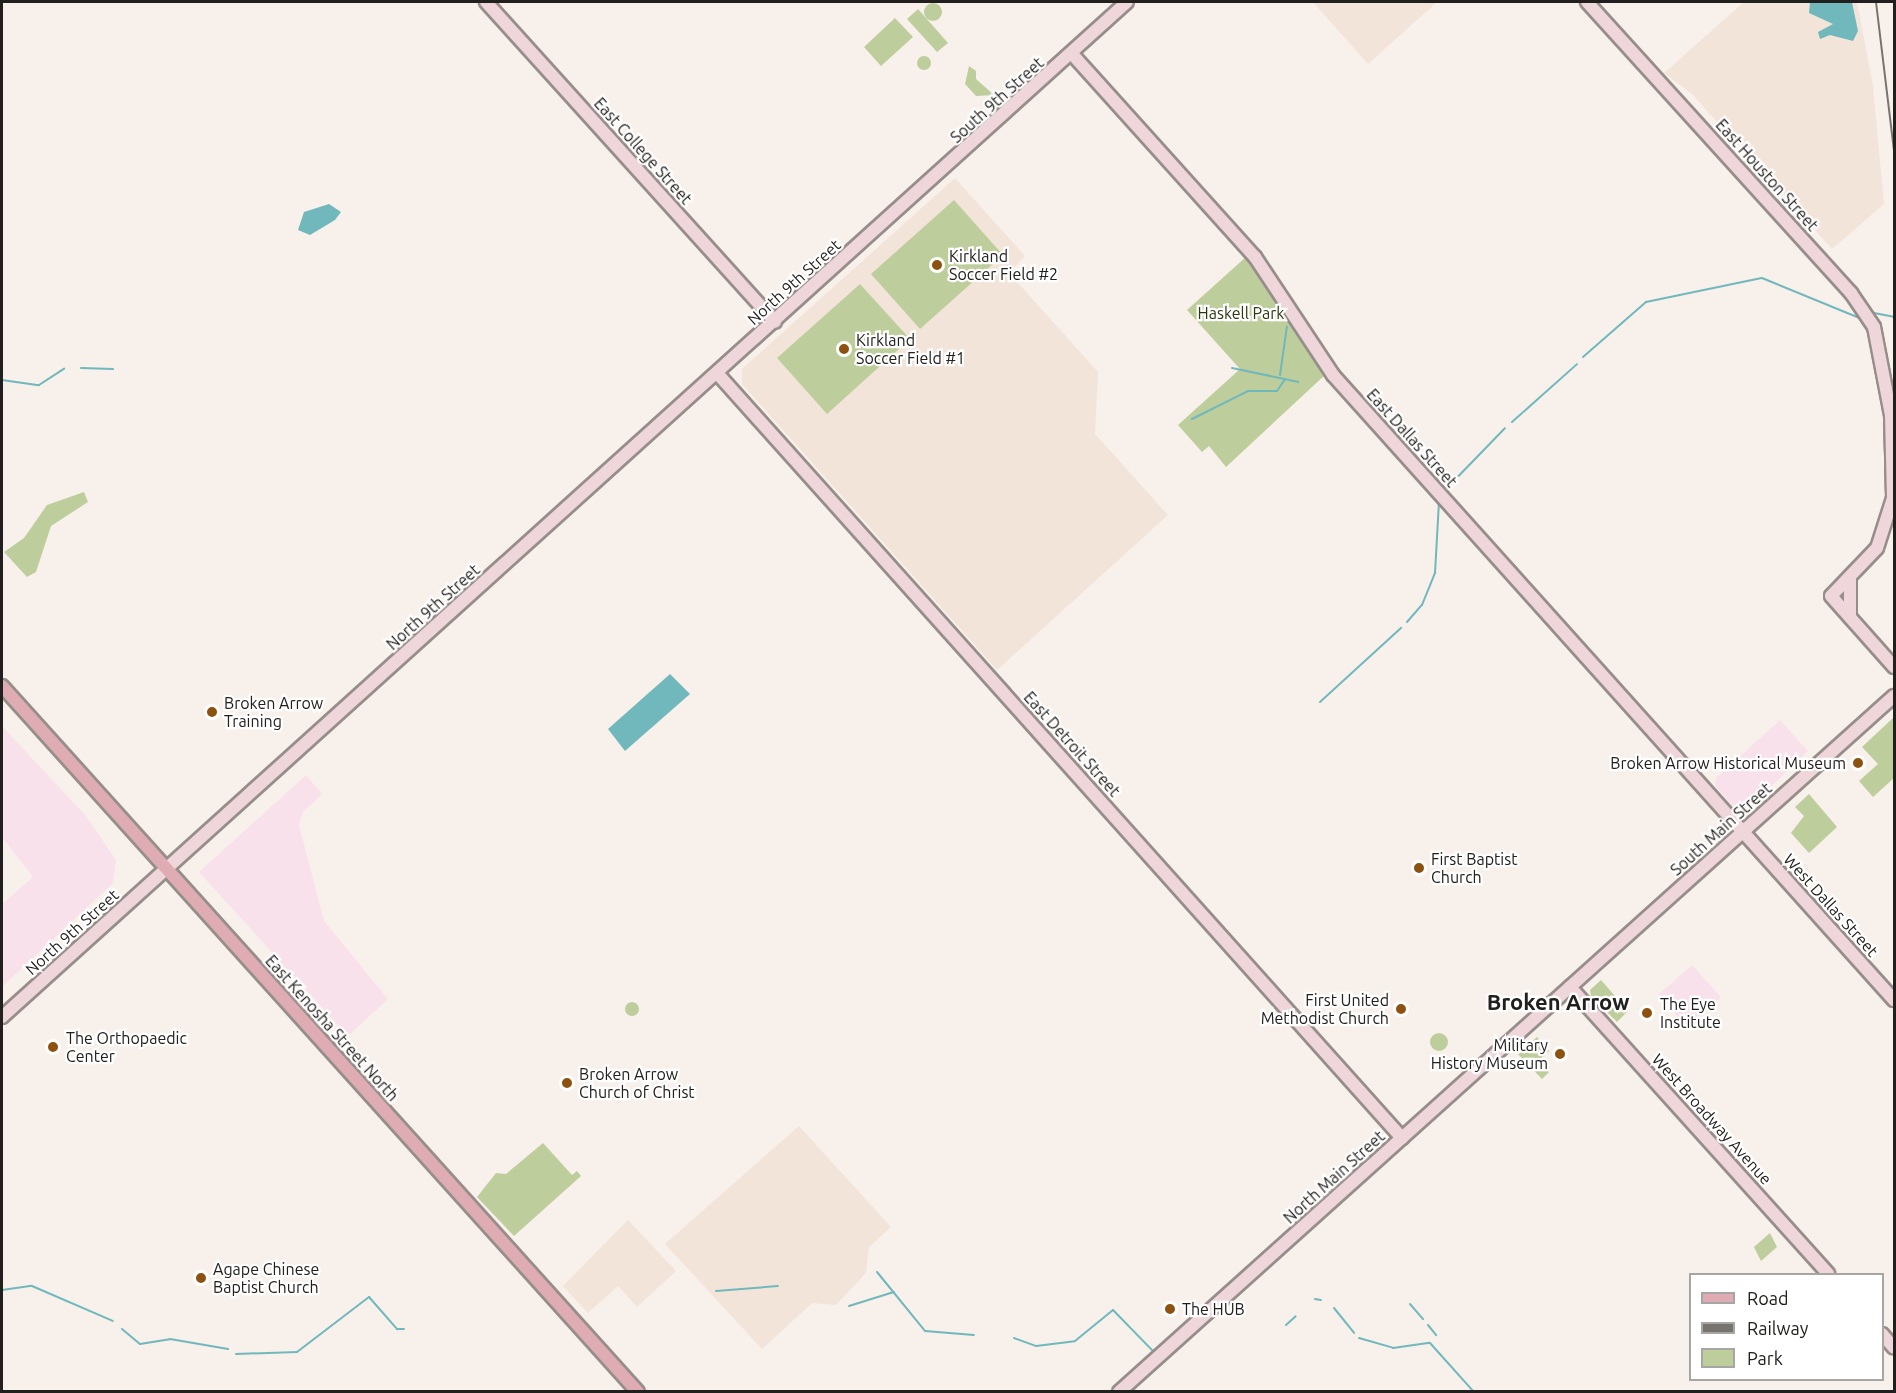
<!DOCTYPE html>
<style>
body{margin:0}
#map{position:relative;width:1896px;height:1393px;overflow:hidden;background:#f8f0eb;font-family:Ubuntu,sans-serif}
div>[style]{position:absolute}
.commercial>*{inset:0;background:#f9e1eb}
.built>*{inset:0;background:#f3e4da}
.green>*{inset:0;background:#bdce9c}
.round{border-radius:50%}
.water>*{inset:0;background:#70b8bc}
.stream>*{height:2px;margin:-1px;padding:0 1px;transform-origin:1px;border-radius:1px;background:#70b8bc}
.roads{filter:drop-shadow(2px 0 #968e8a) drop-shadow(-2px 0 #968e8a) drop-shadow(0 2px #968e8a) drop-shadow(0 -2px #968e8a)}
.secondary>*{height:12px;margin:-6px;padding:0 6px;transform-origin:6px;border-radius:6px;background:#efd6da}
.primary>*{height:12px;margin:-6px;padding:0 6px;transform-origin:6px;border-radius:6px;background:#dfacb4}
.rail>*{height:2px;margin:-1px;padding:0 1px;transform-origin:1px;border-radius:1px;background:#77736f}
.dots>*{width:16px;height:16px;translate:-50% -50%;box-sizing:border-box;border:3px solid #fff;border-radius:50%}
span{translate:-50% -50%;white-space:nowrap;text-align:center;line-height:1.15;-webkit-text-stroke:4.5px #fff;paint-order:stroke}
.street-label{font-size:16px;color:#22201e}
.poi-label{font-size:16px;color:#22201e}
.left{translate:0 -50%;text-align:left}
.right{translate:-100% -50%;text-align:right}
.park-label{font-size:16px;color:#2c3710}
.district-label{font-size:22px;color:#22201e;font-weight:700}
.frame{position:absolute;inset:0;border:3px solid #22201e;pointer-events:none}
.legend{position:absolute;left:1689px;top:1273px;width:195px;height:108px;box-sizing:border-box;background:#fff;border:2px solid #a7a6a5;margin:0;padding:8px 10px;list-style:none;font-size:18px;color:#22201e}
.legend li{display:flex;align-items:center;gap:12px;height:30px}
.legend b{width:30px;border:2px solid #a7a6a5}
</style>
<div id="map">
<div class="commercial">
<div style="clip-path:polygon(1780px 720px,1808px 751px,1763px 794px,1742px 809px,1735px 808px,1715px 786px,1716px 778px)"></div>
<div style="clip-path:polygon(2px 726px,86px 816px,116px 860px,113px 883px,2px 987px,2px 904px,33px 877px,2px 837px)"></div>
<div style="clip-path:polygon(306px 775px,322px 794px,303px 812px,299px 825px,324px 921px,388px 999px,348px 1036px,199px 872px)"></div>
<div style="clip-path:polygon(1692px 965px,1721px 997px,1688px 1028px,1658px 995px)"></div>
</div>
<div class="built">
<div style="clip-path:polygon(1313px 2px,1437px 2px,1368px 64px)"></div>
<div style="clip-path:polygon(1744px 2px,1857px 2px,1873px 86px,1884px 204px,1832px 249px,1692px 94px,1664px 73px)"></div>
<div style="clip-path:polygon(955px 178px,1025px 256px,1009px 273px,1098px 372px,1095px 434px,1168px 515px,997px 670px,742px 384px,742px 369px)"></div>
<div style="clip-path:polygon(799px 1126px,891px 1227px,869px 1247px,866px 1273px,836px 1305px,812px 1303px,762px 1349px,665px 1244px)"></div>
<div style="clip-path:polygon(628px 1220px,676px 1271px,637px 1307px,618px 1286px,588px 1313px,563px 1286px)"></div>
</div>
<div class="green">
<div class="round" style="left:924px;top:3px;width:18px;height:18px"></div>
<div style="clip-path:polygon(918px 9px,948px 43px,937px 52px,907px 19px)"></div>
<div style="clip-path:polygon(895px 18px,913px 37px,881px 66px,864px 47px)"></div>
<div class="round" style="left:917px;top:56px;width:14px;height:14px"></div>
<div style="clip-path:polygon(969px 66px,976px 71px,976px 79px,994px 95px,976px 96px,965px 84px)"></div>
<div style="clip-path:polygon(954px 200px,1003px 255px,920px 329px,871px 274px)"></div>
<div style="clip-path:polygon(1247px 256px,1325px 375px,1226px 467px,1209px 446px,1202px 452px,1178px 425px,1240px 369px,1187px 310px)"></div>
<div style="clip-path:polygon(860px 284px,910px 339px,827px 414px,777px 358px)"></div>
<div style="clip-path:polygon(84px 492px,88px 502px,51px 526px,36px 572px,27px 577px,4px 552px,24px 538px,47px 505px)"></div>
<div style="clip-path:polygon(1894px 717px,1894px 778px,1873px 797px,1859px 781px,1878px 764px,1862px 747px)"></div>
<div style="clip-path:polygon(1809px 794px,1837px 827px,1809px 853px,1791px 833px,1804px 816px,1795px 807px)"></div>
<div style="clip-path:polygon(1601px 980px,1628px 1011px,1617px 1022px,1591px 996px,1590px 990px)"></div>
<div class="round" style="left:625px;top:1002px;width:14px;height:14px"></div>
<div class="round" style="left:1430px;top:1033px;width:18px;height:18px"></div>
<div style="clip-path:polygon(1537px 1037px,1549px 1051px,1538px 1061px,1549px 1072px,1542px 1079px,1518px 1054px)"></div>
<div style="clip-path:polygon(543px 1143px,572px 1175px,577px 1171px,581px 1176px,514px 1236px,477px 1197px,496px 1173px,506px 1174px)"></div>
<div style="clip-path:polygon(1770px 1233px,1777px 1247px,1761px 1261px,1754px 1247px)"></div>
</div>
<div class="water">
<div style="clip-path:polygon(1810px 2px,1852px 2px,1858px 31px,1853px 41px,1830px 35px,1820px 39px,1818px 32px,1833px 24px,1809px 13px)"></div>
<div style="clip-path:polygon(329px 204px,341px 212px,335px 220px,310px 235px,298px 230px,304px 212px)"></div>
<div style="clip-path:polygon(670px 674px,690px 694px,625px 751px,608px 729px)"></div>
</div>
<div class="stream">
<div style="left:1874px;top:313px;width:20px;rotate:11deg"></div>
<div style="left:1583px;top:357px;width:84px;rotate:-41.1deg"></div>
<div style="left:1646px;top:302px;width:118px;rotate:-11.7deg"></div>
<div style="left:1762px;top:278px;width:108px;rotate:22.3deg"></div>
<div style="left:81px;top:368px;width:32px;rotate:2deg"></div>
<div style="left:1232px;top:368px;width:68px;rotate:11.8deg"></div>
<div style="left:1280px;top:375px;width:49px;rotate:-81.9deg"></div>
<div style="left:2px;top:380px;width:37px;rotate:8deg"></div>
<div style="left:39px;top:385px;width:30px;rotate:-33deg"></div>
<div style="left:1192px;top:419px;width:63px;rotate:-26.6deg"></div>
<div style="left:1248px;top:391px;width:29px"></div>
<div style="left:1277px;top:391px;width:14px;rotate:-56deg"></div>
<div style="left:1512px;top:422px;width:87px;rotate:-41.7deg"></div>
<div style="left:1445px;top:490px;width:86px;rotate:-45.9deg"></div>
<div style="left:1407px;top:622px;width:23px;rotate:-49deg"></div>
<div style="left:1422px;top:605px;width:35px;rotate:-68deg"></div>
<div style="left:1435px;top:573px;width:72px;rotate:-86.8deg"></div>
<div style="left:1320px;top:702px;width:110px;rotate:-42.4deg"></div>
<div style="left:877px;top:1272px;width:76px;rotate:50.9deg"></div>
<div style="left:925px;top:1331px;width:49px;rotate:4.7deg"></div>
<div style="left:2px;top:1290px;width:30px;rotate:-8deg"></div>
<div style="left:32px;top:1286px;width:88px;rotate:23.4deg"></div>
<div style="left:716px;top:1291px;width:62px;rotate:-4.6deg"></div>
<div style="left:1315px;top:1299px;width:6px;rotate:9deg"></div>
<div style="left:1410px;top:1304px;width:20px;rotate:49deg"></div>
<div style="left:849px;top:1306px;width:47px;rotate:-17.3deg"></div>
<div style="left:1334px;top:1308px;width:32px;rotate:51deg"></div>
<div style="left:1286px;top:1325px;width:13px;rotate:-42deg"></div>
<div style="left:1428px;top:1325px;width:13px;rotate:51deg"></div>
<div style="left:122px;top:1329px;width:23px;rotate:40deg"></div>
<div style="left:140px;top:1344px;width:30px;rotate:-9deg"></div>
<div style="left:170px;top:1339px;width:59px;rotate:9.8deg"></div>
<div style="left:1014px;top:1338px;width:23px;rotate:20deg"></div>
<div style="left:1036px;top:1346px;width:39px;rotate:-7deg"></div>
<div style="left:1075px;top:1341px;width:49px;rotate:-39.2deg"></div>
<div style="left:1113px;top:1310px;width:56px;rotate:45.7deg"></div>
<div style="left:1359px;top:1338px;width:35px;rotate:16deg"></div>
<div style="left:1393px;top:1348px;width:37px;rotate:-8deg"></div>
<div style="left:1430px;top:1343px;width:66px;rotate:48.1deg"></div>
<div style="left:236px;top:1354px;width:61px;rotate:-1.9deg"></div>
<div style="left:297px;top:1352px;width:91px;rotate:-37.4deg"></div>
<div style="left:369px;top:1297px;width:43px;rotate:48.8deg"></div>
<div style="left:397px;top:1329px;width:7px"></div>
</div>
<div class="roads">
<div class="secondary">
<div style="left:486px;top:2px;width:431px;rotate:47.9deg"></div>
<div style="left:1587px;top:2px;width:393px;rotate:47.8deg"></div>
<div style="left:1851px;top:293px;width:41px;rotate:55.9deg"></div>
<div style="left:1874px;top:327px;width:90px;rotate:79.1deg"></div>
<div style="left:1891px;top:415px;width:83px;rotate:88.6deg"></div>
<div style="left:1893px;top:498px;width:52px;rotate:107.7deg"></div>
<div style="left:1877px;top:548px;width:66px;rotate:133.8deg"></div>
<div style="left:1831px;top:596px;width:95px;rotate:48.4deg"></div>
<div style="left:1072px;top:54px;width:273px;rotate:48deg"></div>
<div style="left:1255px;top:257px;width:141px;rotate:56.5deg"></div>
<div style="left:1333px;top:375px;width:840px;rotate:48.09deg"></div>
<div style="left:717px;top:373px;width:1027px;rotate:48.16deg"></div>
<div style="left:1850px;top:617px;width:40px;rotate:-90deg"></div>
<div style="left:1570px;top:987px;width:386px;rotate:48deg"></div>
<div style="left:2px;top:1017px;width:1515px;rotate:-42.06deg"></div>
<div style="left:1882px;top:1334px;width:18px;rotate:49deg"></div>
<div style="left:1119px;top:1392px;width:1042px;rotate:-41.93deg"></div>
</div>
<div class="primary">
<div style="left:2px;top:686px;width:950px;rotate:47.99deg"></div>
</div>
</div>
<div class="rail">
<div style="left:1876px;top:2px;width:150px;rotate:83.1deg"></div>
</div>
<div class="dots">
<div style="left:937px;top:265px;background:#8d5210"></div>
<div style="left:844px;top:349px;background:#8d5210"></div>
<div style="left:212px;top:712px;background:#8d5210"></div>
<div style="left:1858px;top:763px;background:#8d5210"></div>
<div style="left:1419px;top:868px;background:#8d5210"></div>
<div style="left:1401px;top:1009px;background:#8d5210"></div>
<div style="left:1647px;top:1013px;background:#8d5210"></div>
<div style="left:53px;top:1047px;background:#8d5210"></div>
<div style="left:1560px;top:1054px;background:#8d5210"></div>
<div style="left:567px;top:1083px;background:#8d5210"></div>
<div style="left:201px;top:1278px;background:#8d5210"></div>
<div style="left:1170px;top:1309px;background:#8d5210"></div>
</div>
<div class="street-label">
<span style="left:997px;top:100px;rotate:-42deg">South 9th Street</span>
<span style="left:643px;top:151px;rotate:48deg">East College Street</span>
<span style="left:1767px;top:175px;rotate:48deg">East Houston Street</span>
<span style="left:794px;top:282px;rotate:-42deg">North 9th Street</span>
<span style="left:1412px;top:438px;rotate:48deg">East Dallas Street</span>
<span style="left:433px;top:607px;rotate:-42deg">North 9th Street</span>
<span style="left:1072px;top:744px;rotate:48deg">East Detroit Street</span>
<span style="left:1721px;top:829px;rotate:-42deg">South Main Street</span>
<span style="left:1831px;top:905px;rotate:48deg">West Dallas Street</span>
<span style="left:72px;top:932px;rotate:-42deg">North 9th Street</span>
<span style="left:332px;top:1028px;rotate:48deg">East Kenosha Street North</span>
<span style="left:1712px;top:1119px;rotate:48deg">West Broadway Avenue</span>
<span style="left:1334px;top:1177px;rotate:-42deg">North Main Street</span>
</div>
<div class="poi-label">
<span class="left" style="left:949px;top:265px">Kirkland<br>Soccer Field #2</span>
<span class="left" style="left:856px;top:349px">Kirkland<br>Soccer Field #1</span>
<span class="left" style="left:224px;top:712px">Broken Arrow<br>Training</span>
<span class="right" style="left:1846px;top:763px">Broken Arrow Historical Museum</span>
<span class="left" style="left:1431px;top:868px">First Baptist<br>Church</span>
<span class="right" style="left:1389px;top:1009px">First United<br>Methodist Church</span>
<span class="left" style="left:1660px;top:1013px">The Eye<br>Institute</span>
<span class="left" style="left:66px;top:1047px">The Orthopaedic<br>Center</span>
<span class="right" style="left:1548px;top:1054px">Military<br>History Museum</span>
<span class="left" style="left:579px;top:1083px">Broken Arrow<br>Church of Christ</span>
<span class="left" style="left:213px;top:1278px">Agape Chinese<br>Baptist Church</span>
<span class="left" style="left:1182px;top:1309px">The HUB</span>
</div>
<div class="park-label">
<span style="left:1241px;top:313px">Haskell Park</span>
</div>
<div class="district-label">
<span style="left:1558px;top:1002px">Broken Arrow</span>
</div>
<div class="frame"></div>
<ul class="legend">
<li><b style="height:8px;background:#dfacb4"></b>Road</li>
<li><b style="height:8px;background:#77736f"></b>Railway</li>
<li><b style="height:16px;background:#bdce9c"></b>Park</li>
</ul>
</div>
